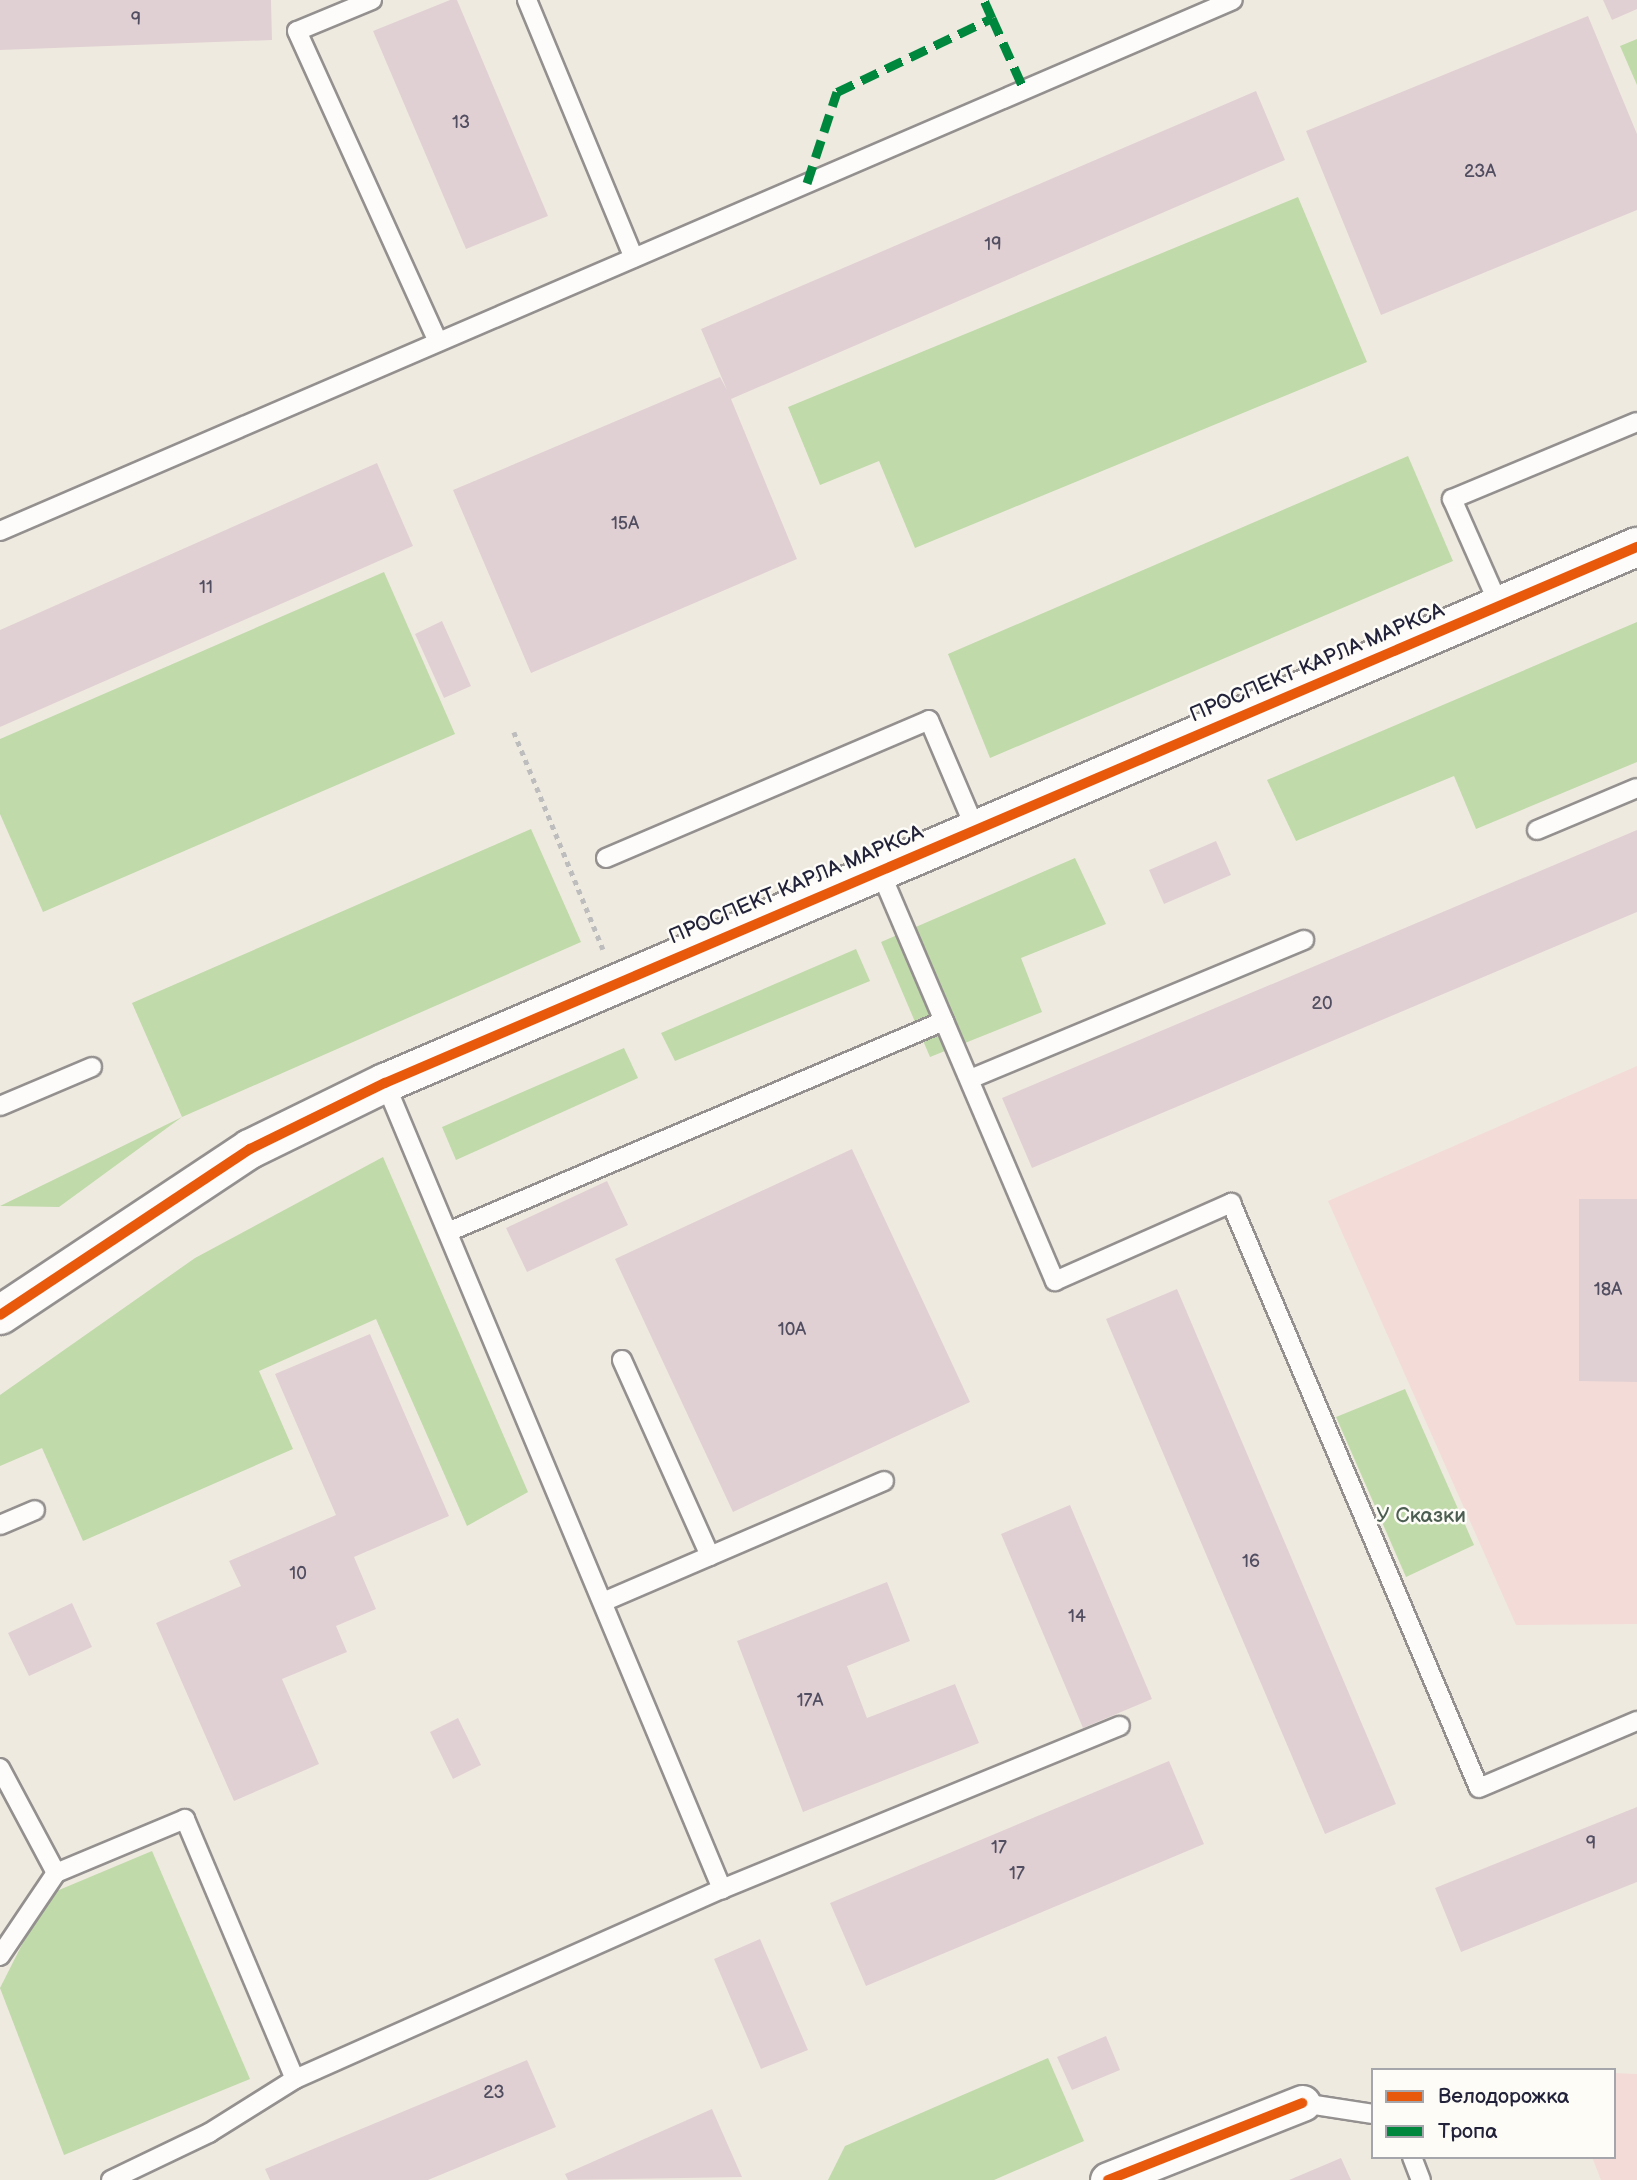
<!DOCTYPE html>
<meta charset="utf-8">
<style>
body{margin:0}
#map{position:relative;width:1637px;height:2180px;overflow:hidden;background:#efeae0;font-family:"Balsamiq Sans",sans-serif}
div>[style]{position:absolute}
.built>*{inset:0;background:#f3dbd8}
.green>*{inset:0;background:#c0daaa}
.building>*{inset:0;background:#e1d0d3}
.path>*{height:4.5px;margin-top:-2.25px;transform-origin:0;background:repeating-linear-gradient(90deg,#bebdbe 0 5px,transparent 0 10px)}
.roads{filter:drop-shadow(2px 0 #93908f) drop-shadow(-2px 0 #93908f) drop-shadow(0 2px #93908f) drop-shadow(0 -2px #93908f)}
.service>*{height:18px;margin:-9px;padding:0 9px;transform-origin:9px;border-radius:9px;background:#fdfcfa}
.minor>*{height:35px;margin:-17.5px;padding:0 17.5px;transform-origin:17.5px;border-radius:17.5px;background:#fdfcfa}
.tertiary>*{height:38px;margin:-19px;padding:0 19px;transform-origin:19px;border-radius:19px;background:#fdfcfa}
.quiet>*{height:9px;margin-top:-4.5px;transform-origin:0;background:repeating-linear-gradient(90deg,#00873e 0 18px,transparent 0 27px)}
.cycleway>*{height:10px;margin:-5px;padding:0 5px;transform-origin:5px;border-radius:5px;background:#e8590c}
span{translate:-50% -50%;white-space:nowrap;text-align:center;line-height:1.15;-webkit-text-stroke:5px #fdfcf7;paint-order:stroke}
.number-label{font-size:18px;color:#524e61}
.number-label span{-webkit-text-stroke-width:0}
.street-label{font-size:21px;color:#22223b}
.park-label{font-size:21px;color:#4c5e52}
.legend{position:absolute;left:1371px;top:2068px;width:245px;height:91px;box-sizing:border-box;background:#fdfcf7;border:2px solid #a5a5ac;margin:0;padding:9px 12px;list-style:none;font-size:21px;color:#22223b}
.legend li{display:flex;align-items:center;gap:14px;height:35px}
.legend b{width:35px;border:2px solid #a5a5ac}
</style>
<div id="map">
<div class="built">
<div style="clip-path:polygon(1637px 1066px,1637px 1624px,1516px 1625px,1328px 1201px)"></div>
<div style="clip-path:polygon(1614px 2073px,1637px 2074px,1637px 2180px,1601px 2180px,1592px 2157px,1614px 2157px)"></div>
</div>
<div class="green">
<div style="clip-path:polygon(1637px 39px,1637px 85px,1620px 46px)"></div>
<div style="clip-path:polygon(1298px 197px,1367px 362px,915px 548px,879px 461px,820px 485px,788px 407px)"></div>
<div style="clip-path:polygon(1408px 456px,1453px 561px,990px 758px,948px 654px)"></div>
<div style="clip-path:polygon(384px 572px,455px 734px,43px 912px,0 814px,0 739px)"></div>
<div style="clip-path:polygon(1637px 622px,1637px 762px,1476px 829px,1454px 776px,1296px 841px,1267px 780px)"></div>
<div style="clip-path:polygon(531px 829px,581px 942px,182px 1117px,59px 1207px,0 1206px,182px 1117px,132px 1003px)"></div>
<div style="clip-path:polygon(1075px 858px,1106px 924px,1021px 958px,1042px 1012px,930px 1057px,881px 942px)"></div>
<div style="clip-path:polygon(856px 949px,870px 981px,675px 1061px,661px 1033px)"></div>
<div style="clip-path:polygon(624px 1048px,638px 1078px,456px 1160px,442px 1127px)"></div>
<div style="clip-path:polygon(383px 1157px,528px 1492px,467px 1526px,376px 1319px,259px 1371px,293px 1449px,83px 1541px,42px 1448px,0 1466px,0 1395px,195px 1258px)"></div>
<div style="clip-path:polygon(1405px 1389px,1474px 1545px,1406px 1577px,1336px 1417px)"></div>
<div style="clip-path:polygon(152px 1851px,250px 2079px,64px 2155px,0 1988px,47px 1895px)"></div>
<div style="clip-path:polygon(1048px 2058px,1084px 2141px,994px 2180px,828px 2180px,845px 2146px)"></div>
</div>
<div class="building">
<div style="clip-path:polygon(0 0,271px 0,272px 40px,0 50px)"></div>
<div style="clip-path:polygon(450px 0,457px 0,548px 216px,466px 249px,373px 31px)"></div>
<div style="clip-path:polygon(1603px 0,1637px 0,1637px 9px,1612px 20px)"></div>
<div style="clip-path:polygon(1588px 16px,1637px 134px,1637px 210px,1381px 315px,1306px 131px)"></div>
<div style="clip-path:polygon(1256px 91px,1285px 160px,731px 399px,797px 559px,531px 673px,453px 490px,720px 377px,727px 390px,701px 329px)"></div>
<div style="clip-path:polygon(377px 463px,413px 546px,0 727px,0 630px)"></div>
<div style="clip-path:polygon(442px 621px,471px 686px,444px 698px,415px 634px)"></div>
<div style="clip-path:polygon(1637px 830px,1637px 912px,1032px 1168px,1002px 1098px)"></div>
<div style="clip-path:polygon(1216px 841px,1231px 875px,1164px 904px,1149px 870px)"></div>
<div style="clip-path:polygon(852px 1149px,970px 1402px,733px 1512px,615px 1259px)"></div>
<div style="clip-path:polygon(607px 1181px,628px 1225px,527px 1272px,506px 1228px)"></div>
<div style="clip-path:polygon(1579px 1199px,1637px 1199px,1637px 1382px,1579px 1381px)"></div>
<div style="clip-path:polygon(1177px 1289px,1396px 1804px,1325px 1834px,1106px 1319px)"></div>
<div style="clip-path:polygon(370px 1334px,449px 1516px,354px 1557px,376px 1609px,336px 1626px,347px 1652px,282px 1679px,319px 1764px,234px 1801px,156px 1623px,241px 1586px,229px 1561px,336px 1515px,275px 1374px)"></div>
<div style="clip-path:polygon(1070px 1505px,1152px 1699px,1083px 1728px,1001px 1534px)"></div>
<div style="clip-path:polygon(887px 1582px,910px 1641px,847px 1666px,867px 1718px,955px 1684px,979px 1743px,803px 1812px,737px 1641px)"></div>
<div style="clip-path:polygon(72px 1603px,92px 1647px,29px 1676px,8px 1633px)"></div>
<div style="clip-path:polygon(458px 1718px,481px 1765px,453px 1779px,430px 1732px)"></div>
<div style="clip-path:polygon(1169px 1761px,1204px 1844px,866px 1986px,830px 1903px)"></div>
<div style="clip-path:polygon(1637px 1807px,1637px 1882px,1461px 1952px,1435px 1888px)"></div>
<div style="clip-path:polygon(760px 1939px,808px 2050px,761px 2069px,714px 1959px)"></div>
<div style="clip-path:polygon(1106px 2036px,1120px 2070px,1072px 2090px,1057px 2057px)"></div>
<div style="clip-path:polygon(527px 2060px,556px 2127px,428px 2180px,270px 2180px,265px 2169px)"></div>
<div style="clip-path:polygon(712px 2109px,742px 2177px,568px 2180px,565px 2174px)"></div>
<div style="clip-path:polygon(1341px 2158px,1351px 2180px,1289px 2180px)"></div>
</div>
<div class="path">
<div style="left:514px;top:732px;width:235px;rotate:67.7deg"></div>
</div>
<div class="roads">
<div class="service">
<div style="left:372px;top:0;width:81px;rotate:157.5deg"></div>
<div style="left:297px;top:31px;width:341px;rotate:65.6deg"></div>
<div style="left:527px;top:0;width:279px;rotate:67.5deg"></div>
<div style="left:0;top:531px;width:1342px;rotate:-23.3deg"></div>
<div style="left:1499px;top:605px;width:116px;rotate:-113.9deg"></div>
<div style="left:1452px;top:499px;width:200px;rotate:-22.6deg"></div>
<div style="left:1537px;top:830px;width:108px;rotate:-22.8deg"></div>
<div style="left:606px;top:858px;width:351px;rotate:-23.1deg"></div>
<div style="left:929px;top:720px;width:120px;rotate:66.9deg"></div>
<div style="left:880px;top:871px;width:446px;rotate:66.9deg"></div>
<div style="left:1055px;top:1281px;width:193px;rotate:-23.9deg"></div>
<div style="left:1231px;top:1203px;width:635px;rotate:67.03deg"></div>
<div style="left:1479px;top:1788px;width:172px;rotate:-23deg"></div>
<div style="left:970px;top:1079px;width:362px;rotate:-22.6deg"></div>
<div style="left:385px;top:1083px;width:874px;rotate:67.31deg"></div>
<div style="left:0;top:1106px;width:100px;rotate:-23deg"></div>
<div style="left:448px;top:1232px;width:539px;rotate:-23.05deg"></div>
<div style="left:622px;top:1360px;width:215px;rotate:65.8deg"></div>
<div style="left:0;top:1525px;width:38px;rotate:-23deg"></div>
<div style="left:603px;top:1602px;width:306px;rotate:-23.3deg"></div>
<div style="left:0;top:1768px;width:119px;rotate:61.9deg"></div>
<div style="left:56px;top:1873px;width:140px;rotate:-22.7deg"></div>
<div style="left:185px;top:1819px;width:282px;rotate:67.1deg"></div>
<div style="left:295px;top:2079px;width:467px;rotate:-24deg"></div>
<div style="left:722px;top:1889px;width:430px;rotate:-22.3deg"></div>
<div style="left:0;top:1956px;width:100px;rotate:-56deg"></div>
<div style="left:1302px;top:2103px;width:72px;rotate:8.8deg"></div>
<div style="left:1412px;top:2157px;width:25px;rotate:69deg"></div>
<div style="left:111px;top:2180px;width:109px;rotate:-25.6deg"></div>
<div style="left:209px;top:2133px;width:102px;rotate:-32.1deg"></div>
</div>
<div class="minor">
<div style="left:1108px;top:2180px;width:209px;rotate:-21.6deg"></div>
</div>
<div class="tertiary">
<div style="left:0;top:1315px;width:300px;rotate:-33.6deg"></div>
<div style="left:250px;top:1149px;width:150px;rotate:-26.1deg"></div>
<div style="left:385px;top:1083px;width:1362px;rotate:-23.18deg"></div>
</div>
</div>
<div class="quiet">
<div style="left:992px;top:18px;width:73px;rotate:65.9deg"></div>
<div style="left:807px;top:183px;width:96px;rotate:-71.8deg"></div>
<div style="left:837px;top:92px;width:172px;rotate:-25.5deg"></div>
<div style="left:992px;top:18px;width:20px;rotate:-114deg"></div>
</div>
<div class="cycleway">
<div style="left:0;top:1315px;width:300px;rotate:-33.6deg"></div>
<div style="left:250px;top:1149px;width:150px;rotate:-26.1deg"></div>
<div style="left:385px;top:1083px;width:1362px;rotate:-23.18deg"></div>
<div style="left:1108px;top:2180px;width:209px;rotate:-21.6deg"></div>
</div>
<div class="number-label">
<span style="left:136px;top:20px">9</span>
<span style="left:461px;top:123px">13</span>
<span style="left:1480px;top:172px">23А</span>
<span style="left:993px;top:245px">19</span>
<span style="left:625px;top:524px">15А</span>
<span style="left:206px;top:588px">11</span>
<span style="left:1322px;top:1004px">20</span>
<span style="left:1608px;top:1290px">18А</span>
<span style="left:792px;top:1330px">10А</span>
<span style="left:1251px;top:1562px">16</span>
<span style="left:298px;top:1574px">10</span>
<span style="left:1077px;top:1617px">14</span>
<span style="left:810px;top:1701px">17А</span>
<span style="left:1591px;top:1844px">9</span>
<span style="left:999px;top:1848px">17</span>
<span style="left:1017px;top:1874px">17</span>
<span style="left:494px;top:2093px">23</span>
</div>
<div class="street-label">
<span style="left:1317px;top:663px;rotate:-23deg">ПРОСПЕКТ КАРЛА МАРКСА</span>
<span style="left:796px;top:885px;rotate:-23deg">ПРОСПЕКТ КАРЛА МАРКСА</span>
</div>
<div class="park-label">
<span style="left:1421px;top:1516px">У Сказки</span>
</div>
<ul class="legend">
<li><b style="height:9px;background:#e8590c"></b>Велодорожка</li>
<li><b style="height:9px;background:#00873e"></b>Тропа</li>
</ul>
</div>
